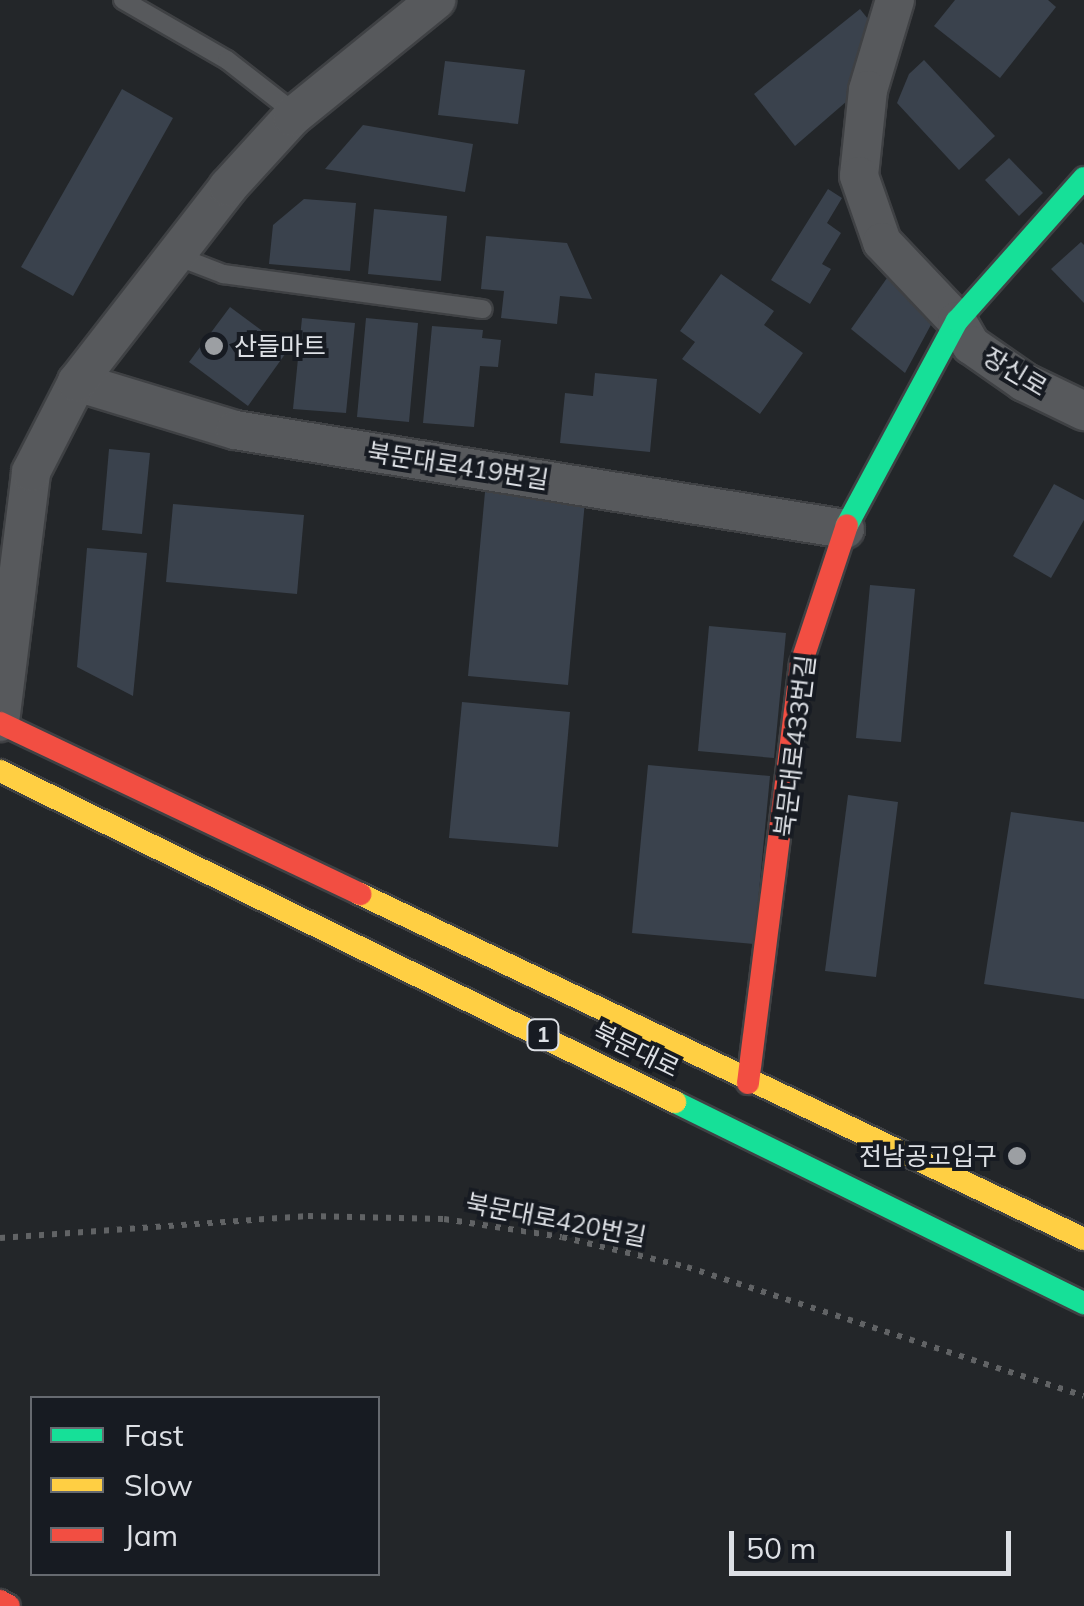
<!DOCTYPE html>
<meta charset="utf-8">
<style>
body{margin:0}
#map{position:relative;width:1084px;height:1606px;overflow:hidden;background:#232629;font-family:Mulish,"Noto Sans KR",sans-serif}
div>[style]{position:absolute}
.building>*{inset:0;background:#3a424d}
.path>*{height:6px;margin-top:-3px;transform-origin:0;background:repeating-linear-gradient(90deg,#616365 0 5px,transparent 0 13px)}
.roads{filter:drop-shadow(2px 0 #3f4144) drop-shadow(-2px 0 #3f4144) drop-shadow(0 2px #3f4144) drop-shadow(0 -2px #3f4144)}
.lane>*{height:18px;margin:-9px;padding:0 9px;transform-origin:9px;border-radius:9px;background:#57595c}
.street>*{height:38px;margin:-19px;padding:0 19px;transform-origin:19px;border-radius:19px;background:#57595c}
.fast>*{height:22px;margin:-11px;padding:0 11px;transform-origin:11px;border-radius:11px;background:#16e098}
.slow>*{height:22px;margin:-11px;padding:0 11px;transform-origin:11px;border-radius:11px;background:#ffcf43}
.jam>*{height:22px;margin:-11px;padding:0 11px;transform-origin:11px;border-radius:11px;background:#f24e42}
.dots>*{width:28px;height:28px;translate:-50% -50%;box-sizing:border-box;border:5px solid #171b22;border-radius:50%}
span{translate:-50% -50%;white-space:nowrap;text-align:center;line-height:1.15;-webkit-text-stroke:8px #171b22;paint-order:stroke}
.shield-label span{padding:2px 8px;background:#171b22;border:2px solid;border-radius:8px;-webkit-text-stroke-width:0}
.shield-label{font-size:22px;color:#dde0e5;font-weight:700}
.poi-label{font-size:25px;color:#dde0e5}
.left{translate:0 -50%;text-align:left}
.right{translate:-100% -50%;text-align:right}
.street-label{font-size:25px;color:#dde0e5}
.legend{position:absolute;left:30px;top:1396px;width:350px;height:180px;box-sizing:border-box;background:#171b22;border:2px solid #666a70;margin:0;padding:12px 18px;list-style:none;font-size:30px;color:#dde0e5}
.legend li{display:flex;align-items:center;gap:20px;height:50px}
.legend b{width:50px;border:2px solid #666a70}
.scale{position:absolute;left:729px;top:1531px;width:282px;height:45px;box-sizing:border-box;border:5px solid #dde0e5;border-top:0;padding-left:12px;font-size:30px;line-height:35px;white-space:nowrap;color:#dde0e5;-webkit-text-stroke:8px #171b22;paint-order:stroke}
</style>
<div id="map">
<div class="building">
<div style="clip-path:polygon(955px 0,1048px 0,1056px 7px,1000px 78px,934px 26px)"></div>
<div style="clip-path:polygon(860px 9px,876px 29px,854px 95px,795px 146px,754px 94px)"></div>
<div style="clip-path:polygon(924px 60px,995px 136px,959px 170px,897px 103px,909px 74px)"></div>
<div style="clip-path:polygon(445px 61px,525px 70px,518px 124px,438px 115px)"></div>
<div style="clip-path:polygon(122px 89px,173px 118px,73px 296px,21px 267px)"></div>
<div style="clip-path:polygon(363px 125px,473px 144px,465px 192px,325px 169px)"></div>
<div style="clip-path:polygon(1009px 158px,1043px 193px,1019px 216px,985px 180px)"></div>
<div style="clip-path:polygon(828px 189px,842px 198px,827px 223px,841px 233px,822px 264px,831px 269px,810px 304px,771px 280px)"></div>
<div style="clip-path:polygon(304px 199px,356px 203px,350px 271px,269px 264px,273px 225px)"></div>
<div style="clip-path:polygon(374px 209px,447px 216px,441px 281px,368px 274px)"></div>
<div style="clip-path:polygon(486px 236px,567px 243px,592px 299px,560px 296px,557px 324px,501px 318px,504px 291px,481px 289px)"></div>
<div style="clip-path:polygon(1081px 242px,1084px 245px,1084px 303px,1051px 269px)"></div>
<div style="clip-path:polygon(721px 274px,774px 311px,764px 325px,803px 353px,760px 414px,682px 359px,695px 342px,680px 331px)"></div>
<div style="clip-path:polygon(887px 278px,933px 321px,905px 373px,851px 329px)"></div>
<div style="clip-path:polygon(230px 307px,288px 350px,248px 406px,189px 362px)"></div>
<div style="clip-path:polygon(302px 318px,355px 323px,346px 413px,293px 409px)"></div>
<div style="clip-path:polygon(366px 318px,418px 323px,409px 422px,357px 417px)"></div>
<div style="clip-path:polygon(432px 326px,483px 330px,482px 338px,501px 340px,498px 367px,480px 366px,474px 427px,423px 423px)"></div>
<div style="clip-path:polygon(595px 373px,657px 379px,650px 452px,560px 443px,565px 393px,593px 396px)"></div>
<div style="clip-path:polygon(109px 449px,150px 453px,142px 534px,102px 530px)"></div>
<div style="clip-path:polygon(1054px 484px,1084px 500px,1084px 520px,1051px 578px,1013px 556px)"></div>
<div style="clip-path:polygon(485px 492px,585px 501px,568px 685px,468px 676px)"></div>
<div style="clip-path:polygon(173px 504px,304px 515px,297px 594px,166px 582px)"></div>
<div style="clip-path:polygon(87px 548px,147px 553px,133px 696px,77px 667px)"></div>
<div style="clip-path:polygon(870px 585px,915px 589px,901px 742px,856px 738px)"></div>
<div style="clip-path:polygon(709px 626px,786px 633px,774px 758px,698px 751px)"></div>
<div style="clip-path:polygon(462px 702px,570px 712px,558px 847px,449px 838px)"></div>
<div style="clip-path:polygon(648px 765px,770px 776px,754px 944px,632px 933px)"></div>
<div style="clip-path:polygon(848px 795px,898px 802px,876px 977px,825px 971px)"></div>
<div style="clip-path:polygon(1011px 812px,1084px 822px,1084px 999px,984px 984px)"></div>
</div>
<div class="path">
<div style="left:0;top:1238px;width:309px;rotate:-4.1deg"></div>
<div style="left:308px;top:1216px;width:136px;rotate:1.3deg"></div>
<div style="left:444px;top:1219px;width:119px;rotate:8.7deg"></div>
<div style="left:562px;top:1237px;width:129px;rotate:13.5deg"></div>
<div style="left:687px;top:1267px;width:417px;rotate:18deg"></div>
</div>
<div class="roads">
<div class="lane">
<div style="left:123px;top:0;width:120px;rotate:30deg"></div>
<div style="left:227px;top:60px;width:88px;rotate:38deg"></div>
<div style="left:174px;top:255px;width:53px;rotate:21.2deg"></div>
<div style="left:223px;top:274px;width:262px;rotate:7.7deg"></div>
</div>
<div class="street">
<div style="left:895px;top:0;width:94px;rotate:106.7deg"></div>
<div style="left:868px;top:90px;width:86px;rotate:96deg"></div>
<div style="left:859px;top:176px;width:70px;rotate:70.8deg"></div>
<div style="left:882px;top:242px;width:109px;rotate:46.5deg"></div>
<div style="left:957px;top:321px;width:28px;rotate:60deg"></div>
<div style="left:971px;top:345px;width:65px;rotate:34.9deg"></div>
<div style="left:1024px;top:382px;width:67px;rotate:25.8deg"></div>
<div style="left:77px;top:382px;width:165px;rotate:16.9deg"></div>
<div style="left:235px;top:430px;width:618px;rotate:9.22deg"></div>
<div style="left:0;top:722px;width:252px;rotate:-82.9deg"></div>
<div style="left:31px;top:472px;width:101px;rotate:-62.9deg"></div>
<div style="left:77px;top:382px;width:247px;rotate:-52.2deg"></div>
<div style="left:228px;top:187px;width:95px;rotate:-47.6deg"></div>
<div style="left:292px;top:117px;width:186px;rotate:-39.1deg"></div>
</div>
<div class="fast">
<div style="left:847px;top:525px;width:232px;rotate:-61.7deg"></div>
<div style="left:957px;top:321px;width:191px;rotate:-48.4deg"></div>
<div style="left:675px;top:1102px;width:456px;rotate:26.2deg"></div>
</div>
<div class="slow">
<div style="left:0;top:771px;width:752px;rotate:26.12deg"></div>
<div style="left:360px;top:894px;width:802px;rotate:25.48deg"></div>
</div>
<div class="jam">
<div style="left:0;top:723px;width:399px;rotate:25.4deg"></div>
<div style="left:748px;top:1083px;width:422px;rotate:-82.8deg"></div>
<div style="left:801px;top:664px;width:146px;rotate:-71.7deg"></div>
<div style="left:0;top:1601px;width:10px;rotate:29deg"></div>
</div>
</div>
<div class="dots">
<div style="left:214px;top:346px;background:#9c9fa3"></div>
<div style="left:1017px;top:1156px;background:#9c9fa3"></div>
</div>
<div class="shield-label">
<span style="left:543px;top:1035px">1</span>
</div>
<div class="poi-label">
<span class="left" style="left:234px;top:346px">산들마트</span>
<span class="right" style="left:997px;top:1156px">전남공고입구</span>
</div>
<div class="street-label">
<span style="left:1015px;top:372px;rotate:31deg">장신로</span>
<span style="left:458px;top:466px;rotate:9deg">북문대로419번길</span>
<span style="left:795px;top:746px;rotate:-83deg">북문대로433번길</span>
<span style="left:636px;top:1050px;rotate:26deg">북문대로</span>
<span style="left:556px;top:1220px;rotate:11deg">북문대로420번길</span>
</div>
<ul class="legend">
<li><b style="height:12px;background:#16e098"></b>Fast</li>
<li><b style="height:12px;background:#ffcf43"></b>Slow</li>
<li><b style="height:12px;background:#f24e42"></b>Jam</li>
</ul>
<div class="scale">50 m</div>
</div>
